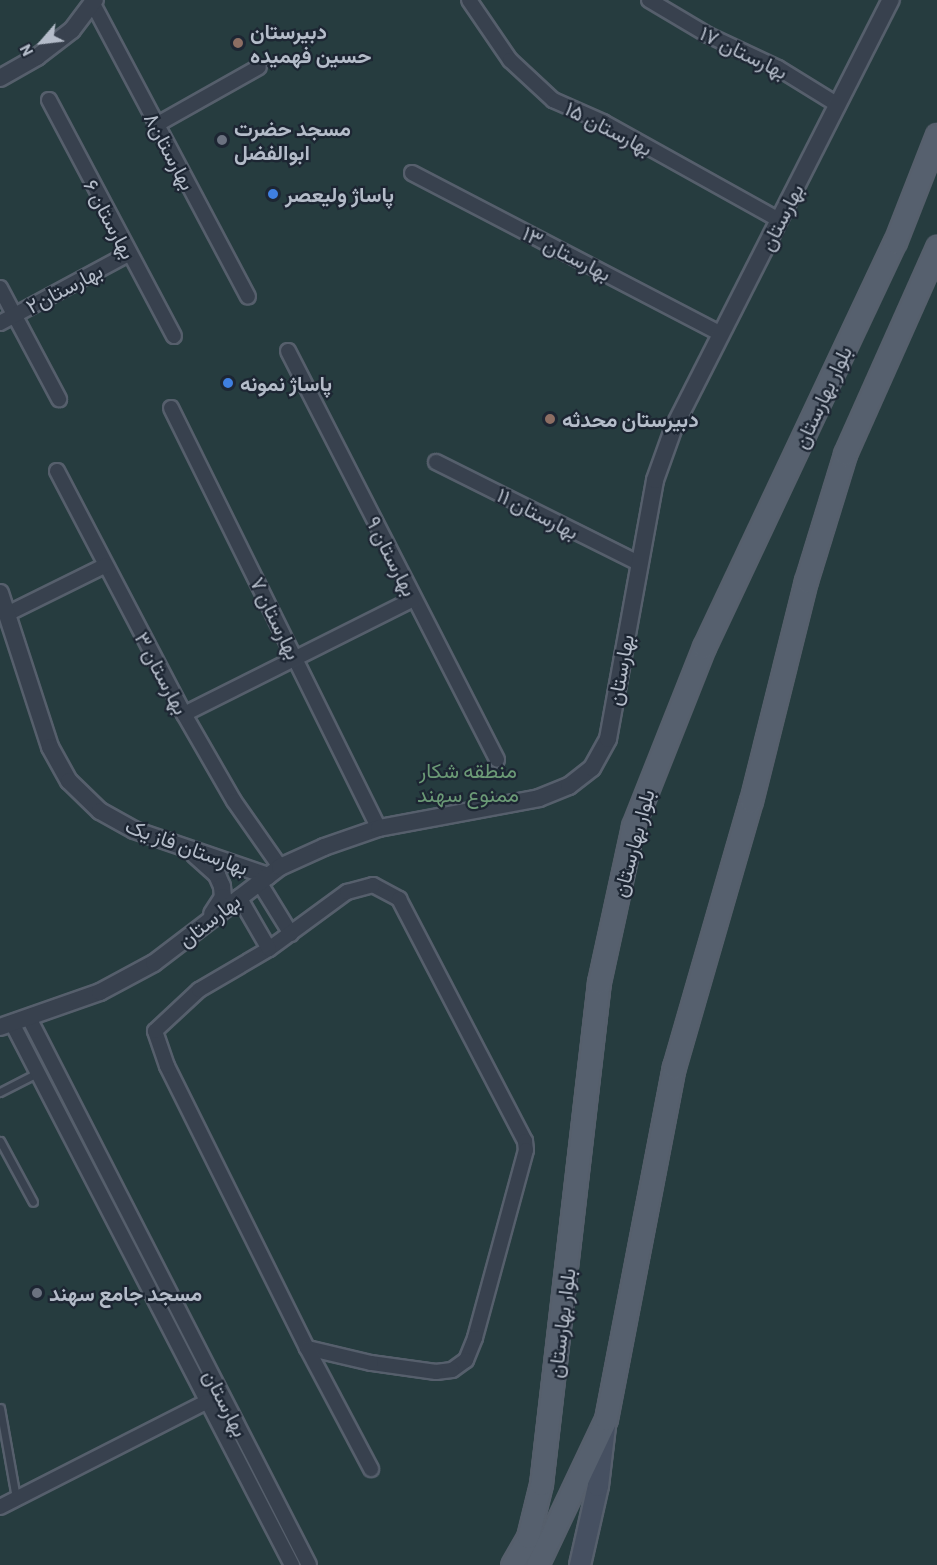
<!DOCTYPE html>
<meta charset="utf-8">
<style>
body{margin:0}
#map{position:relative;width:937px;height:1565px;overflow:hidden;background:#242f3e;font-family:Barlow,Vazirmatn,sans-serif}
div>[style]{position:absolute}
.green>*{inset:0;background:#263c3f}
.roads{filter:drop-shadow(2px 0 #565f6c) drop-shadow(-2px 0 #565f6c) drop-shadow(0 2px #565f6c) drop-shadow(0 -2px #565f6c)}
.service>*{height:7px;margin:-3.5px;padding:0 3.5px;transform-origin:3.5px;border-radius:3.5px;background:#38414e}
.minor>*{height:14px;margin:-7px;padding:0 7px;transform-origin:7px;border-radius:7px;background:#38414e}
.tertiary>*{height:16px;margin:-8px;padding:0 8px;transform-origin:8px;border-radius:8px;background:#38414e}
.secondary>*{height:20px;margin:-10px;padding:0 10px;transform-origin:10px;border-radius:10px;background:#465061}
.primary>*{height:21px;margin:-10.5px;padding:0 10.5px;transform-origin:10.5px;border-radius:10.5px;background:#56606e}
.dots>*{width:16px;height:16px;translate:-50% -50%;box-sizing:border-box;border:3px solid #1d2633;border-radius:50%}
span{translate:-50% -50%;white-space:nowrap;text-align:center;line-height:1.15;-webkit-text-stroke:4.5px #1d2633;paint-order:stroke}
.poi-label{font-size:21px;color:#b4bcc9;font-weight:700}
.left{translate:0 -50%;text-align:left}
.street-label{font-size:21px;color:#b4bcc9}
.park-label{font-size:21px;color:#6b9a76}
.north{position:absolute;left:12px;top:12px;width:60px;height:60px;-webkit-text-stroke:4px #1d2633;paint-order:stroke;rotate:242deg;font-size:16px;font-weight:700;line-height:24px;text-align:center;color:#b4bcc9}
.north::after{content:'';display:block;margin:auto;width:21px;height:27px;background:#b4bcc9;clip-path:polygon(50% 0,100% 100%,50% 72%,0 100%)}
</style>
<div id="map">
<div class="green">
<div style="clip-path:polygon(0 0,937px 0,937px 1565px,0 1565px)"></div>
</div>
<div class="roads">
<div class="service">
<div style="left:0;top:1092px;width:42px;rotate:-27.2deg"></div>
<div style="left:0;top:1141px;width:69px;rotate:61.6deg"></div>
<div style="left:0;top:1408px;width:91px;rotate:79.9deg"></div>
</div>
<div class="minor">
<div style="left:469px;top:0;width:73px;rotate:55.7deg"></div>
<div style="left:510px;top:60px;width:59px;rotate:42.9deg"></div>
<div style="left:553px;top:100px;width:55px;rotate:23.7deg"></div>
<div style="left:603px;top:122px;width:201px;rotate:29.1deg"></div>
<div style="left:649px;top:0;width:69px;rotate:30.7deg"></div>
<div style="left:708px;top:35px;width:77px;rotate:25.2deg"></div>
<div style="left:778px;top:68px;width:70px;rotate:31.7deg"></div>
<div style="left:93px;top:4px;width:331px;rotate:62.1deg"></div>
<div style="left:49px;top:100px;width:267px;rotate:62.1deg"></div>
<div style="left:156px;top:125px;width:118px;rotate:-29.4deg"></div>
<div style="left:412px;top:173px;width:348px;rotate:27.5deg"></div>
<div style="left:0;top:288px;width:126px;rotate:62deg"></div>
<div style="left:0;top:323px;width:145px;rotate:-28.3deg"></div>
<div style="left:288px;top:351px;width:459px;rotate:62.9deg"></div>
<div style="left:171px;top:408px;width:469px;rotate:63.7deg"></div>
<div style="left:436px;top:462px;width:227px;rotate:26.5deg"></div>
<div style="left:57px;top:471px;width:274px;rotate:62.4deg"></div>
<div style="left:184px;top:714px;width:100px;rotate:60.1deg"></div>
<div style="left:234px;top:801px;width:80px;rotate:55.1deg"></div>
<div style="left:7px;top:614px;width:110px;rotate:-26.3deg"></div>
<div style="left:184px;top:714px;width:257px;rotate:-26.6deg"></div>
<div style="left:259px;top:882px;width:61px;rotate:58.4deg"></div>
<div style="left:373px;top:885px;width:30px;rotate:28deg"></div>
<div style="left:399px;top:899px;width:273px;rotate:62.5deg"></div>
<div style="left:525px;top:1141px;width:9px;rotate:84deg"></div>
<div style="left:526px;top:1150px;width:195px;rotate:105.2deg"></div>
<div style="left:475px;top:1338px;width:24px;rotate:112deg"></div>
<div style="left:466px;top:1360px;width:17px;rotate:144deg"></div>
<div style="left:452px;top:1370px;width:16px;rotate:173deg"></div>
<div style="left:436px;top:1372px;width:66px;rotate:-172.1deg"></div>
<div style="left:371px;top:1363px;width:66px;rotate:-166.8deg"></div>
<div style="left:307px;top:1348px;width:315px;rotate:-116.4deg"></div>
<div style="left:167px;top:1066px;width:37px;rotate:-109deg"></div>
<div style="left:155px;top:1031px;width:60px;rotate:-43deg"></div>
<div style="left:199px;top:990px;width:81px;rotate:-30.4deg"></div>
<div style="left:269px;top:949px;width:97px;rotate:-36.2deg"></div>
<div style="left:347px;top:892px;width:27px;rotate:-15deg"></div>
<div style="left:239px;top:897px;width:60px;rotate:60deg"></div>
<div style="left:29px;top:1018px;width:614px;rotate:62.89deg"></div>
<div style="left:12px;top:1023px;width:610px;rotate:62.68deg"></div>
<div style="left:307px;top:1348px;width:137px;rotate:62.1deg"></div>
<div style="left:0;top:1507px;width:231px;rotate:-27deg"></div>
</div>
<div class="tertiary">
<div style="left:0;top:78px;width:43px;rotate:-29.6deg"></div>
<div style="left:37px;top:57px;width:44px;rotate:-37.6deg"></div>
<div style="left:72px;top:30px;width:38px;rotate:-53deg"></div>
<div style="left:0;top:593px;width:162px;rotate:72deg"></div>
<div style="left:50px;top:747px;width:39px;rotate:61deg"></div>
<div style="left:69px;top:781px;width:43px;rotate:44.1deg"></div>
<div style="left:100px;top:811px;width:39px;rotate:29deg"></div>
<div style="left:134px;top:830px;width:142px;rotate:18.9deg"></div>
<div style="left:195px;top:855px;width:30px;rotate:42deg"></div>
<div style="left:217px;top:875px;width:12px;rotate:66deg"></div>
<div style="left:222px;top:886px;width:11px;rotate:85deg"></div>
<div style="left:223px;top:897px;width:20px;rotate:123deg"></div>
<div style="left:0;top:1027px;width:106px;rotate:-19.3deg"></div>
<div style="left:100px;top:992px;width:61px;rotate:-28.2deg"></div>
<div style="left:154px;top:963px;width:158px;rotate:-37.3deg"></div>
<div style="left:280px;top:867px;width:48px;rotate:-24.4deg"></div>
<div style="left:324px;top:847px;width:58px;rotate:-19.1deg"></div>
<div style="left:379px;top:828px;width:163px;rotate:-10.6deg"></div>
<div style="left:539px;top:798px;width:32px;rotate:-22deg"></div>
<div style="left:569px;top:786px;width:29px;rotate:-38deg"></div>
<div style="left:592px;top:768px;width:33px;rotate:-61deg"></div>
<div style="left:608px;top:739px;width:263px;rotate:-79.7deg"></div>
<div style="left:655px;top:480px;width:56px;rotate:-70.3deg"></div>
<div style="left:674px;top:427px;width:479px;rotate:-63.1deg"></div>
</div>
<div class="secondary">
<div style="left:580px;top:1565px;width:81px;rotate:-77.2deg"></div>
<div style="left:598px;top:1486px;width:60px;rotate:-83.3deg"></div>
</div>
<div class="primary">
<div style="left:512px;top:1565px;width:32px;rotate:-60deg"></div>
<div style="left:528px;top:1537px;width:55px;rotate:-76.2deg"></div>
<div style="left:541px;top:1484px;width:505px;rotate:-83.41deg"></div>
<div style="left:599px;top:982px;width:160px;rotate:-77.7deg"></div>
<div style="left:633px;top:826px;width:193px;rotate:-68.4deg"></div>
<div style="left:704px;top:647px;width:448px;rotate:-64.8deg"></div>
<div style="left:895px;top:242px;width:115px;rotate:-68.6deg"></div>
<div style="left:537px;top:1565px;width:161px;rotate:-64.7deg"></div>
<div style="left:606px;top:1419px;width:359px;rotate:-79.1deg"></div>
<div style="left:674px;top:1067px;width:277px;rotate:-73.9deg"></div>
<div style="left:751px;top:801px;width:227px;rotate:-76deg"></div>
<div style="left:806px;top:581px;width:133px;rotate:-72.9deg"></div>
<div style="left:845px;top:454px;width:227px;rotate:-66deg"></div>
</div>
</div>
<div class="dots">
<div style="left:238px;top:43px;background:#8d6e63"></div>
<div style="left:222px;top:140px;background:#6b7280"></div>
<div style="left:273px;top:194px;background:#3f7fe0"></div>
<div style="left:228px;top:383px;background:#3f7fe0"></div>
<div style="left:550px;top:419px;background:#8d6e63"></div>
<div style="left:37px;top:1293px;background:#6b7280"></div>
</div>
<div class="poi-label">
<span class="left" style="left:250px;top:43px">دبیرستان<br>حسین فهمیده</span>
<span class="left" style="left:234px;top:140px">مسجد حضرت<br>ابوالفضل</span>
<span class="left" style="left:285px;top:194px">پاساژ ولیعصر</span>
<span class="left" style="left:240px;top:383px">پاساژ نمونه</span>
<span class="left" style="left:562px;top:419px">دبیرستان محدثه</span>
<span class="left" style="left:49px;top:1293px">مسجد جامع سهند</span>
</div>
<div class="street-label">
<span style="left:744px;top:52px;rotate:26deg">بهارستان ۱۷</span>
<span style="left:609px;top:128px;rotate:27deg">بهارستان ۱۵</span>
<span style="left:170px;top:151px;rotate:62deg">بهارستان۸</span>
<span style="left:781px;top:217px;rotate:-63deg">بهارستان</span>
<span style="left:110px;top:219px;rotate:62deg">بهارستان ۶</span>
<span style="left:567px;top:253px;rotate:27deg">بهارستان ۱۳</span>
<span style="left:64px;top:288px;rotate:-28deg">بهارستان۲</span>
<span style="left:822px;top:397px;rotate:-65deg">بلوار بهارستان</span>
<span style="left:538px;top:513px;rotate:27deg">بهارستان ۱۱</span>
<span style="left:392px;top:556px;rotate:63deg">بهارستان ۹</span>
<span style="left:276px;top:618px;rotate:64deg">بهارستان ۷</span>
<span style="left:620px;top:670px;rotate:-80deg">بهارستان</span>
<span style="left:162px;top:673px;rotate:62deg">بهارستان ۳</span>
<span style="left:633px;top:843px;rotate:-75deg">بلوار بهارستان</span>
<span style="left:187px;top:846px;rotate:20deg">بهارستان فاز یک</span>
<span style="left:209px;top:920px;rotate:-38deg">بهارستان</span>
<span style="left:561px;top:1323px;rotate:-83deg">بلوار بهارستان</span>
<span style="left:226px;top:1403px;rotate:63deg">بهارستان</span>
</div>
<div class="park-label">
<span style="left:468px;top:782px">منطقه شکار<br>ممنوع سهند</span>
</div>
<div class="north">N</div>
</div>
